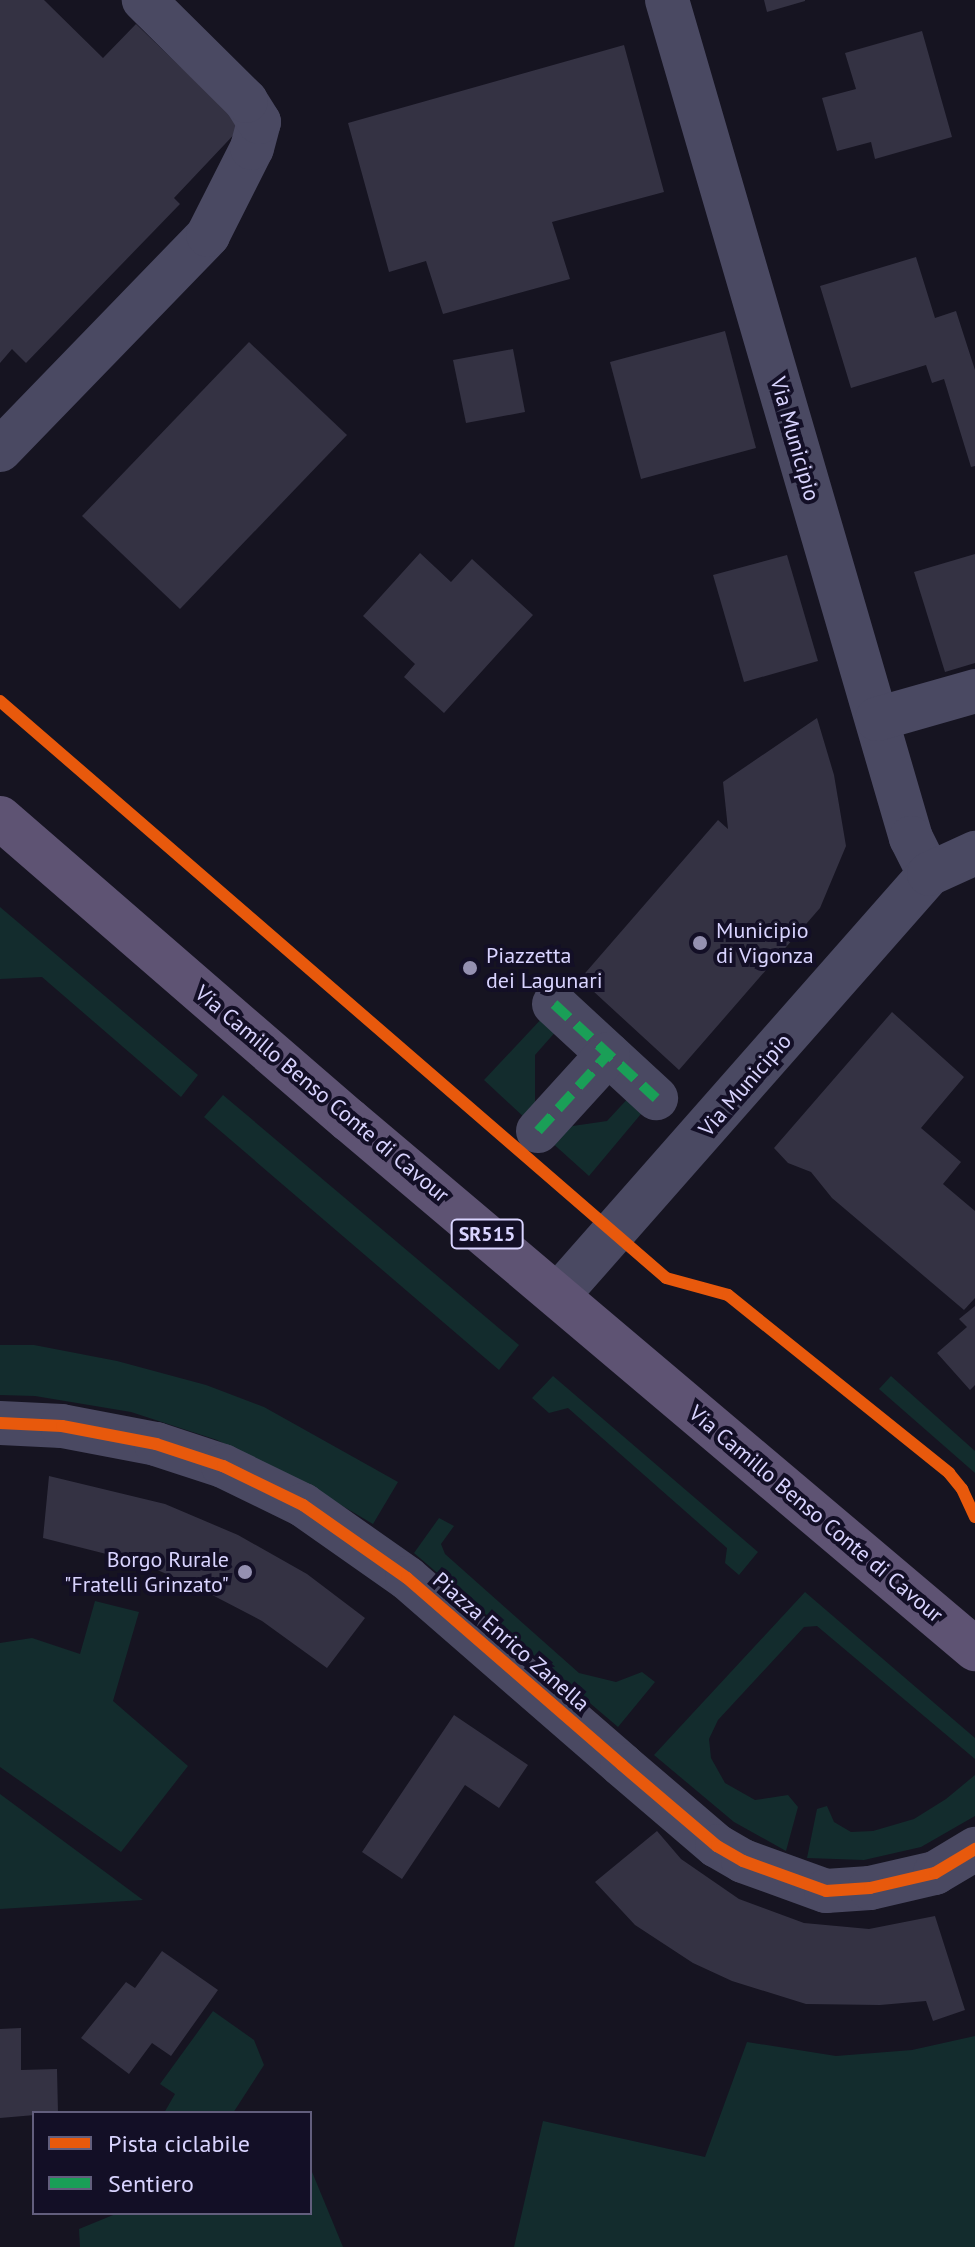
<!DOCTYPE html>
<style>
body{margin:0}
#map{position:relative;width:975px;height:2247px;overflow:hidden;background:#161421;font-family:"PT Sans",sans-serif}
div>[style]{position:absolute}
.green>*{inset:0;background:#132c2d}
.building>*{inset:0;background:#343243}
.minor>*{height:44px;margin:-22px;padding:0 22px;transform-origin:22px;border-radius:22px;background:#4a4962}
.major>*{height:44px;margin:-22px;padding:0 22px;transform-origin:22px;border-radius:22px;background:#5e5373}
.quiet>*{height:10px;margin-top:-5px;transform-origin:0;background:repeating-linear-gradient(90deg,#1a9f57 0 20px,transparent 0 30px)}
.cycleway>*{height:12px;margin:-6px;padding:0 6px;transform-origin:6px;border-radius:6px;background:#e8590c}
.dots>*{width:22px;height:22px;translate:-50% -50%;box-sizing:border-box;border:4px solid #130f26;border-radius:50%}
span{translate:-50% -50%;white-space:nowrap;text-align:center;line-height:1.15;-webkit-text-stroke:8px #130f26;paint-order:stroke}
.shield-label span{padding:2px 6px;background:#130f26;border:2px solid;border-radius:6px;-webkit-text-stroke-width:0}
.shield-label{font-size:20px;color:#d9d4ff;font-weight:700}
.street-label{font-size:22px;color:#d9d4ff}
.poi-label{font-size:22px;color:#d9d4ff}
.left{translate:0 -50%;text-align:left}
.right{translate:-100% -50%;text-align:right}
.legend{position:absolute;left:32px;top:2111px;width:280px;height:104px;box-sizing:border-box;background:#130f26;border:2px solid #625e7d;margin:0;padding:10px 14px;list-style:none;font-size:24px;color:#d9d4ff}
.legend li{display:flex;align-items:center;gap:16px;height:40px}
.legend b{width:40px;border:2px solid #625e7d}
</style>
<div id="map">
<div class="green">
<div style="clip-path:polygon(0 907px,198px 1075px,181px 1097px,42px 977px,0 979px)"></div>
<div style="clip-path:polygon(544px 1016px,558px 1029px,535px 1055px,535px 1109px,526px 1119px,484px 1080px)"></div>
<div style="clip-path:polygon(632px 1094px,646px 1108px,589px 1176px,549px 1140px,559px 1128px,607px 1121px)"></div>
<div style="clip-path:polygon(223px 1095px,519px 1345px,499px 1370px,204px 1117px)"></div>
<div style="clip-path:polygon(0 1345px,34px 1345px,117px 1361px,206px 1385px,264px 1407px,398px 1482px,373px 1524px,307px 1485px,217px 1440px,131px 1412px,35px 1396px,0 1395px)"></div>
<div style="clip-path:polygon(553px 1376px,758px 1552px,739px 1575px,725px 1563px,727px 1548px,568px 1408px,549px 1413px,532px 1398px)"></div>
<div style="clip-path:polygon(891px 1376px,975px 1451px,975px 1473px,879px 1389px)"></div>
<div style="clip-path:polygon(439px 1518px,454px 1526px,441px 1544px,445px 1554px,579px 1673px,616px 1682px,642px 1672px,655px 1682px,618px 1727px,414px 1553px)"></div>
<div style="clip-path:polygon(805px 1592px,975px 1738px,975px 1759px,817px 1626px,804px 1627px,718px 1720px,709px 1739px,711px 1758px,725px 1783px,755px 1800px,788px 1795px,798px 1807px,786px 1851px,734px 1822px,654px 1755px)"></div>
<div style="clip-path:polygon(95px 1601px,139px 1612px,113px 1701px,188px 1766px,121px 1852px,0 1767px,0 1643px,32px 1638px,80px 1654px)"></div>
<div style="clip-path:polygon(975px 1775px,975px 1816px,921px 1847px,864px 1860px,807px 1858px,817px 1809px,827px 1806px,834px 1822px,851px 1832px,873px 1831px,914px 1819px,946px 1799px)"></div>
<div style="clip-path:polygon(0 1794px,143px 1900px,0 1909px)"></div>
<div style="clip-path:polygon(213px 2011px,254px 2040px,264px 2065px,233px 2113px,164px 2113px,175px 2094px,160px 2084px)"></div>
<div style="clip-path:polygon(975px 2036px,975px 2247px,514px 2247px,543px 2121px,705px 2157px,747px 2042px,836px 2056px,912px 2050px)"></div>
<div style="clip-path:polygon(310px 2167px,343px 2247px,80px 2247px,79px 2229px,118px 2213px,310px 2213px)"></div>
</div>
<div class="building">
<div style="clip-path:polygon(0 0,44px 0,103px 58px,136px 24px,242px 126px,174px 198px,180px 204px,26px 363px,12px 349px,0 363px)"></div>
<div style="clip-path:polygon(764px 0,805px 0,805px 1px,767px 12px)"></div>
<div style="clip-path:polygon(922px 31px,952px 137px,875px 159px,871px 142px,837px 151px,822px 98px,856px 89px,845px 53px)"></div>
<div style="clip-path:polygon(624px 45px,664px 192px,552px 222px,570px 279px,443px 314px,426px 261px,389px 272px,348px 123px)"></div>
<div style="clip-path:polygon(916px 257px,935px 318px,956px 311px,975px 370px,975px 466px,971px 467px,944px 379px,932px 383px,926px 365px,851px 388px,820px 286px)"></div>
<div style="clip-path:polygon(725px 331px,756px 448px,641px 479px,610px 362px)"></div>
<div style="clip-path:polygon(249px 342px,347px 435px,180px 609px,82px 516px)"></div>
<div style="clip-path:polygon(513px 349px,525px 412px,466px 423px,453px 360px)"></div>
<div style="clip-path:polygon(420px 553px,451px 582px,472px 559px,533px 615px,444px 713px,404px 677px,415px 664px,363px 616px)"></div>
<div style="clip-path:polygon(975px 554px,975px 663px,945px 672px,914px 572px)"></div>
<div style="clip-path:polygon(787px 555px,818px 661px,744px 682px,713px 575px)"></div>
<div style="clip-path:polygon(817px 718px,834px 775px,846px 846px,820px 908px,679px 1070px,580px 979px,718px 820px,728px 829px,723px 782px)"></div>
<div style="clip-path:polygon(892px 1012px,964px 1077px,921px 1128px,961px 1162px,943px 1184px,975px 1211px,975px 1298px,964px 1310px,832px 1198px,811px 1172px,788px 1163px,774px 1148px)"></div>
<div style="clip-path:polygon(975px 1306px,975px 1385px,970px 1390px,937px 1353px,967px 1327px,959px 1319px)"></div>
<div style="clip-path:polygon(49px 1476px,165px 1504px,238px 1535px,307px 1574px,365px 1618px,327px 1668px,262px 1621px,193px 1585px,138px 1562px,43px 1538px)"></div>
<div style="clip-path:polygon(454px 1715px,528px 1765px,499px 1808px,465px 1785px,402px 1879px,362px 1852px)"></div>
<div style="clip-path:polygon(657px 1831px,681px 1859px,739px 1899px,804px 1923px,869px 1929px,935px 1916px,965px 2010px,933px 2021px,926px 2001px,880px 2005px,806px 2004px,732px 1981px,693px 1963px,635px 1925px,595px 1882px)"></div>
<div style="clip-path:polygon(162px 1951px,218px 1990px,171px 2056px,152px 2043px,129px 2074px,81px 2038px,126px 1982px,135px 1988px)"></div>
<div style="clip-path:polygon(21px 2028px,21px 2070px,57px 2069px,58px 2113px,0 2118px,0 2029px)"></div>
</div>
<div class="minor">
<div style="left:667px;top:0;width:873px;rotate:73.77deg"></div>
<div style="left:911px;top:838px;width:40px;rotate:63.4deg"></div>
<div style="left:0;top:450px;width:299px;rotate:-45.9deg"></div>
<div style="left:208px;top:235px;width:97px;rotate:-63.2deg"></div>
<div style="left:252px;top:148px;width:27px;rotate:-75deg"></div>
<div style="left:259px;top:122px;width:25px;rotate:-122deg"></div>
<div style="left:246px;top:101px;width:144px;rotate:-135.3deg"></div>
<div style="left:877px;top:719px;width:102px;rotate:-15.9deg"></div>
<div style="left:554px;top:1004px;width:139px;rotate:42.7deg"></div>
<div style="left:538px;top:1131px;width:104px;rotate:-47.7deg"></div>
<div style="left:559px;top:1294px;width:560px;rotate:-48.62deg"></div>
<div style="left:929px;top:874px;width:51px;rotate:-24.5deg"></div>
<div style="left:0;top:1423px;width:62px;rotate:2.8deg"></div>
<div style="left:62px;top:1426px;width:96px;rotate:10.8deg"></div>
<div style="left:156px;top:1444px;width:71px;rotate:18.2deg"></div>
<div style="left:223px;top:1466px;width:89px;rotate:26deg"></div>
<div style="left:303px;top:1505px;width:127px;rotate:35.1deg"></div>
<div style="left:407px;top:1578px;width:285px;rotate:41deg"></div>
<div style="left:622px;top:1765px;width:125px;rotate:40.5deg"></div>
<div style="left:717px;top:1846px;width:30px;rotate:30deg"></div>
<div style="left:743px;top:1861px;width:88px;rotate:19.9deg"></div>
<div style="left:826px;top:1891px;width:44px;rotate:-3.9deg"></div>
<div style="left:870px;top:1888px;width:67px;rotate:-13deg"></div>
<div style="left:935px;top:1873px;width:47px;rotate:-31deg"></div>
</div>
<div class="major">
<div style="left:0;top:818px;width:462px;rotate:40.9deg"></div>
<div style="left:349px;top:1120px;width:820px;rotate:40.2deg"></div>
</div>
<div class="quiet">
<div style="left:554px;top:1004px;width:139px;rotate:42.7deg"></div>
<div style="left:538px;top:1131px;width:104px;rotate:-47.7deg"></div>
</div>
<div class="cycleway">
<div style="left:0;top:701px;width:881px;rotate:40.9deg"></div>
<div style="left:666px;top:1278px;width:64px;rotate:15.3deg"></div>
<div style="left:728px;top:1295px;width:284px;rotate:38.8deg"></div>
<div style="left:949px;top:1473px;width:21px;rotate:51deg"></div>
<div style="left:962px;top:1489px;width:31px;rotate:65deg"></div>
<div style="left:0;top:1423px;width:62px;rotate:2.8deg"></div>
<div style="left:62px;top:1426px;width:96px;rotate:10.8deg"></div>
<div style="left:156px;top:1444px;width:71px;rotate:18.2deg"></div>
<div style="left:223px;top:1466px;width:89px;rotate:26deg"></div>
<div style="left:303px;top:1505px;width:127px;rotate:35.1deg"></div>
<div style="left:407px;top:1578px;width:285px;rotate:41deg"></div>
<div style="left:622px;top:1765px;width:125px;rotate:40.5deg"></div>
<div style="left:717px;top:1846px;width:30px;rotate:30deg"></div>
<div style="left:743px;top:1861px;width:88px;rotate:19.9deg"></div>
<div style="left:826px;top:1891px;width:44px;rotate:-3.9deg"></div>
<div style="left:870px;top:1888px;width:67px;rotate:-13deg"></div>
<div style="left:935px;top:1873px;width:47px;rotate:-31deg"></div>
</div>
<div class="dots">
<div style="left:700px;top:943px;background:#9591b1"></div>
<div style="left:470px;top:968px;background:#9591b1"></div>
<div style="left:245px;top:1572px;background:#9591b1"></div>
</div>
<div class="shield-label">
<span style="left:487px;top:1234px">SR515</span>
</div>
<div class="street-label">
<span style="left:795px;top:439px;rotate:74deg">Via Municipio</span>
<span style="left:745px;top:1085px;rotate:-49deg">Via Municipio</span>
<span style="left:322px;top:1094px;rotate:40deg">Via Camillo Benso Conte di Cavour</span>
<span style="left:816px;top:1514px;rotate:40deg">Via Camillo Benso Conte di Cavour</span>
<span style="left:511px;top:1642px;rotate:41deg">Piazza Enrico Zanella</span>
</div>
<div class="poi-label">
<span class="left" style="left:716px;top:943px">Municipio<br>di Vigonza</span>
<span class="left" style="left:486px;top:968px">Piazzetta<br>dei Lagunari</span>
<span class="right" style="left:229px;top:1572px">Borgo Rurale<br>"Fratelli Grinzato"</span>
</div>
<ul class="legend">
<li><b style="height:10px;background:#e8590c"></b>Pista ciclabile</li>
<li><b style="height:10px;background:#1a9f57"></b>Sentiero</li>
</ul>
</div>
